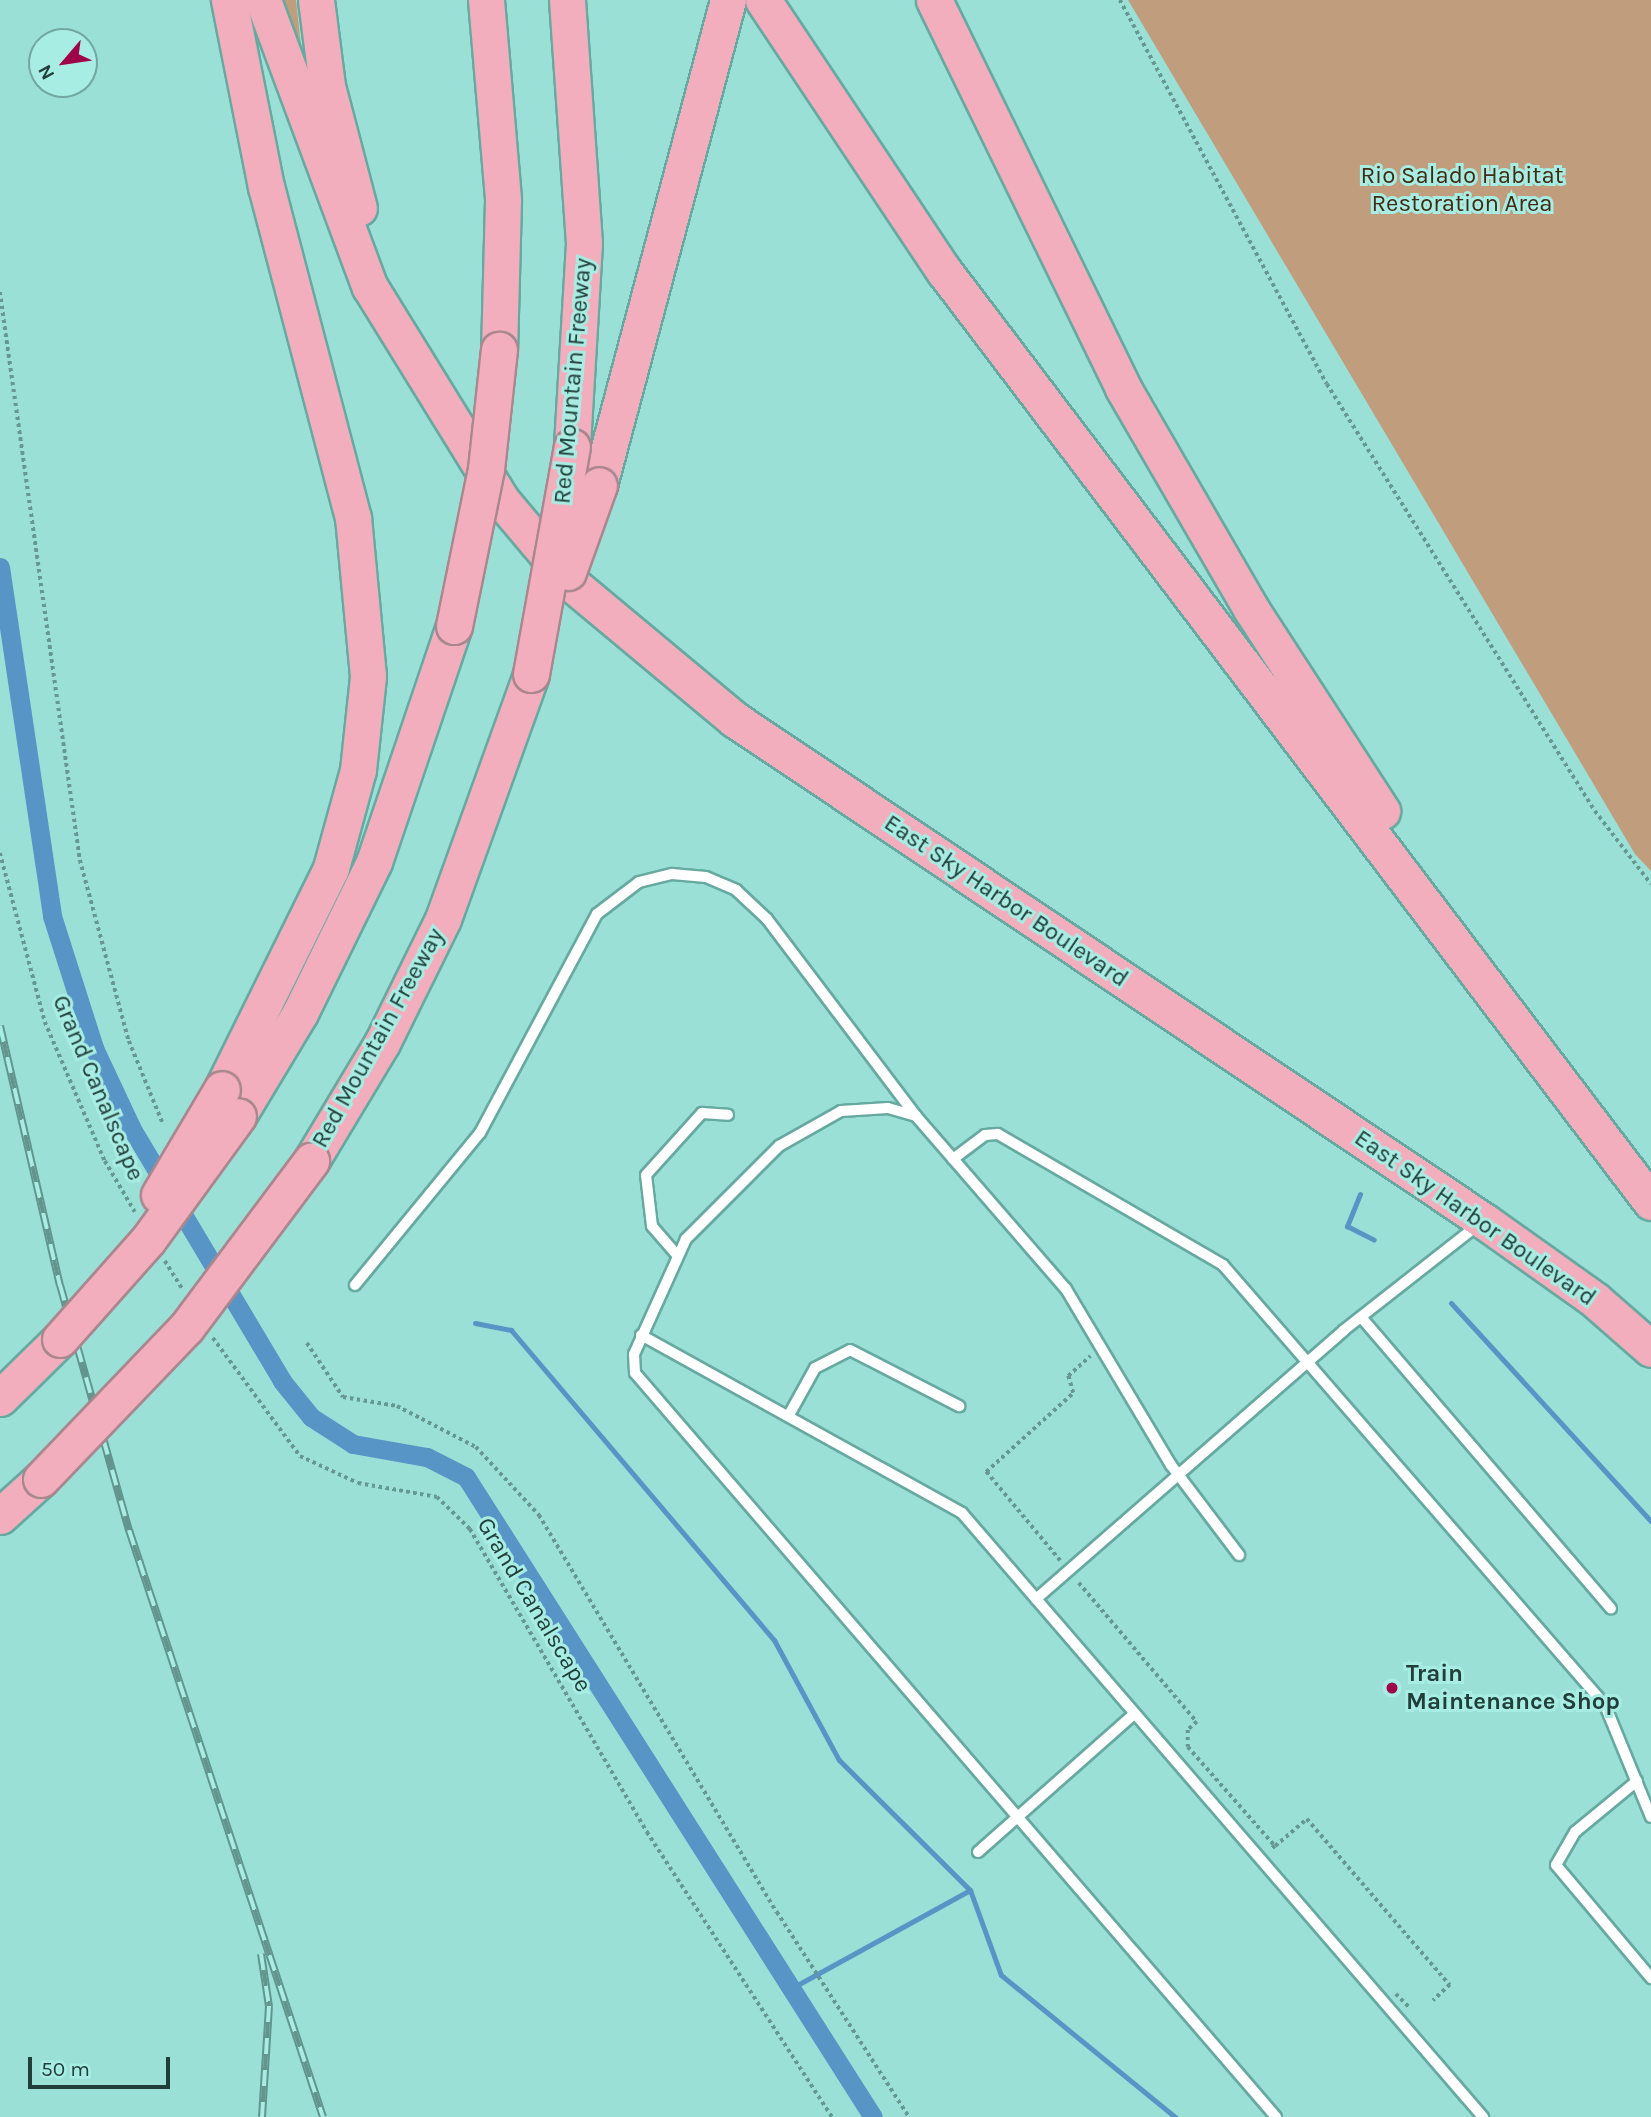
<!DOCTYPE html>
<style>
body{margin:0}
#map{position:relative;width:1651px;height:2117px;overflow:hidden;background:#9be0d6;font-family:Karla,sans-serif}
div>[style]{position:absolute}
.green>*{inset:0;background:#bf9d7d}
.stream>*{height:5px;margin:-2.5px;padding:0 2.5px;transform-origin:2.5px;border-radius:2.5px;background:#5795c7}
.canal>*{height:19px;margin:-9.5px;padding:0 9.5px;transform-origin:9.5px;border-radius:9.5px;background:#5795c7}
.path>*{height:3.5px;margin-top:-1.75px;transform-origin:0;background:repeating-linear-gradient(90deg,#659891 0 3.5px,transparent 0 7px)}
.roads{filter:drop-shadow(2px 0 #66a9a0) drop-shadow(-2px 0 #66a9a0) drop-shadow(0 2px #66a9a0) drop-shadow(0 -2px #66a9a0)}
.service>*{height:10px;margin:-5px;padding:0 5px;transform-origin:5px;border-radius:5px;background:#fff}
.motorway>*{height:35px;margin:-17.5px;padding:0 17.5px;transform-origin:17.5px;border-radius:17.5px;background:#f2aebc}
.rail>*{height:8px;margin-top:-4px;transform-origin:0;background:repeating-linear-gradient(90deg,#a8ede3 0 16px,#62958e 0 32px);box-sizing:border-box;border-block:2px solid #62958e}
.bridges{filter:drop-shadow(2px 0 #a9878e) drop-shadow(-2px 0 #a9878e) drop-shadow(0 2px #a9878e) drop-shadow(0 -2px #a9878e)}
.motorway-bridge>*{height:35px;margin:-17.5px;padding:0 17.5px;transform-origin:17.5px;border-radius:17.5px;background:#f2aebc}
.dots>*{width:19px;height:19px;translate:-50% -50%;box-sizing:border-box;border:4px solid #a8ede3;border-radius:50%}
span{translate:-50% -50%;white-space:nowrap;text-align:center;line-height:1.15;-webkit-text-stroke:6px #a8ede3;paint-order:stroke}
.park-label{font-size:24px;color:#432b13}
.street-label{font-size:24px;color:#213e3a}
.poi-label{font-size:24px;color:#213e3a;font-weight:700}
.left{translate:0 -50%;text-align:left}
.north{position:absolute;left:28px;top:28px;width:70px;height:70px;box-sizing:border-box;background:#a8ede3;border:2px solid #72a79f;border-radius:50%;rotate:241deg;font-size:19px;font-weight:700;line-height:28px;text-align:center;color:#213e3a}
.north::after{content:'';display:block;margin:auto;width:24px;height:32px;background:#9f0348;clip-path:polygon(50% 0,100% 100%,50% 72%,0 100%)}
.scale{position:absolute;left:28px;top:2057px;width:142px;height:32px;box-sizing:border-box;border:4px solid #213e3a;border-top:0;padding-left:9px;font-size:21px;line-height:24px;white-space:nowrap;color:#213e3a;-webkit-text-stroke:5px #a8ede3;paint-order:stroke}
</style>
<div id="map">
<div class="green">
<div style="clip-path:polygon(271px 0,296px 0,301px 46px,287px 51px)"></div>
<div style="clip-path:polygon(1128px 0,1651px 0,1651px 871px,1635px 854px)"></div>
</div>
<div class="stream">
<div style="left:1360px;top:1194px;width:35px;rotate:112deg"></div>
<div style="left:1347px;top:1226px;width:30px;rotate:27deg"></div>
<div style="left:1451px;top:1303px;width:296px;rotate:47.5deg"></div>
<div style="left:475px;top:1323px;width:37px;rotate:11deg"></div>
<div style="left:511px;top:1330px;width:407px;rotate:49.7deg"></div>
<div style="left:774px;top:1640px;width:136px;rotate:61.6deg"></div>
<div style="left:839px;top:1760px;width:185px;rotate:44.8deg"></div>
<div style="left:970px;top:1890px;width:90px;rotate:70deg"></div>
<div style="left:1001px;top:1975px;width:225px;rotate:39.2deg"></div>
<div style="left:790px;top:1989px;width:205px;rotate:-28.8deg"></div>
</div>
<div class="canal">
<div style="left:0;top:567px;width:353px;rotate:81.5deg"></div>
<div style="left:52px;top:916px;width:139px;rotate:72.3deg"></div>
<div style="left:94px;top:1048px;width:89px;rotate:64.9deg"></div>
<div style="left:132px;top:1129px;width:293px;rotate:59.2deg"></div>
<div style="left:282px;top:1381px;width:46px;rotate:51.1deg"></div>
<div style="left:311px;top:1417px;width:50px;rotate:32.7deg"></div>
<div style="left:353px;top:1444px;width:75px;rotate:10deg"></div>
<div style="left:427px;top:1457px;width:44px;rotate:27.1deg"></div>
<div style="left:466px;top:1477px;width:758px;rotate:57.55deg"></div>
</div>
<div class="path">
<div style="left:1120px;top:0;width:436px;rotate:61.7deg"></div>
<div style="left:1327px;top:384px;width:504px;rotate:57.89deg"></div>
<div style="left:1595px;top:811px;width:92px;rotate:52.5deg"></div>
<div style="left:0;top:292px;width:574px;rotate:81.98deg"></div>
<div style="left:80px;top:860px;width:188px;rotate:74.9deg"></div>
<div style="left:129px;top:1041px;width:90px;rotate:67.7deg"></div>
<div style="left:0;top:853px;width:175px;rotate:75.1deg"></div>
<div style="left:45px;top:1022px;width:151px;rotate:66.7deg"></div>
<div style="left:105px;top:1161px;width:59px;rotate:59.5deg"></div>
<div style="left:165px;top:1261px;width:34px;rotate:58deg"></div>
<div style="left:213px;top:1338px;width:147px;rotate:53.6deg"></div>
<div style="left:300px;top:1456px;width:64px;rotate:25deg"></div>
<div style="left:358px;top:1483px;width:80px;rotate:10deg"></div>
<div style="left:437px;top:1497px;width:46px;rotate:44.1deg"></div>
<div style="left:470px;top:1529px;width:351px;rotate:59.7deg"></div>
<div style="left:647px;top:1832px;width:340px;rotate:57deg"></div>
<div style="left:307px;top:1343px;width:65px;rotate:56.3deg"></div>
<div style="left:343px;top:1397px;width:55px;rotate:9.5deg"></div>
<div style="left:397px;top:1406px;width:89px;rotate:27.4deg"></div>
<div style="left:476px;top:1447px;width:93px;rotate:47.2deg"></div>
<div style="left:539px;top:1515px;width:463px;rotate:59.1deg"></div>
<div style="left:777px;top:1912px;width:244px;rotate:57.2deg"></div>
<div style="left:1060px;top:1561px;width:116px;rotate:-129.7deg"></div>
<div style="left:986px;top:1472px;width:118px;rotate:-42.2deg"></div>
<div style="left:1073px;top:1393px;width:18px;rotate:-106deg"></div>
<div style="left:1068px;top:1376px;width:30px;rotate:-42deg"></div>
<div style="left:1079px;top:1583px;width:182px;rotate:49.7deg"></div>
<div style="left:1197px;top:1722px;width:12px;rotate:138deg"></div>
<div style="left:1188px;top:1730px;width:17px;rotate:90deg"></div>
<div style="left:1188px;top:1747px;width:132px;rotate:48.7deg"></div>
<div style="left:1275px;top:1846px;width:6px;rotate:135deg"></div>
<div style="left:1275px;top:1846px;width:42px;rotate:-40.2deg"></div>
<div style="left:1307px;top:1819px;width:219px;rotate:49.3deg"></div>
<div style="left:1450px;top:1985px;width:23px;rotate:137deg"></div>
<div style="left:1396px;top:1994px;width:18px;rotate:45deg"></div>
</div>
<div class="roads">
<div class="service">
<div style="left:916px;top:1116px;width:29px;rotate:-164deg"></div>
<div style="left:888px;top:1108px;width:47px;rotate:176.3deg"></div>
<div style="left:841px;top:1111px;width:71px;rotate:150.6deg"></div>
<div style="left:779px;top:1146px;width:132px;rotate:135deg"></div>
<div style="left:686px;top:1239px;width:126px;rotate:114.3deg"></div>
<div style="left:634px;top:1354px;width:19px;rotate:87deg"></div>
<div style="left:635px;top:1373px;width:982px;rotate:49.25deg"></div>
<div style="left:953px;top:1159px;width:40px;rotate:-37deg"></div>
<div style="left:985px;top:1135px;width:13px;rotate:-4deg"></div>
<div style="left:998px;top:1134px;width:260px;rotate:30.2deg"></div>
<div style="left:1223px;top:1265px;width:583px;rotate:49.04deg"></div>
<div style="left:1605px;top:1705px;width:121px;rotate:67.7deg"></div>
<div style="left:677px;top:1255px;width:38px;rotate:-131deg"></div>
<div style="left:652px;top:1226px;width:51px;rotate:-96.7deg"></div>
<div style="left:646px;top:1175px;width:84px;rotate:-47.9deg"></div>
<div style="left:702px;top:1113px;width:26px;rotate:4deg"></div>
<div style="left:355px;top:1285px;width:197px;rotate:-50.6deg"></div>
<div style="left:480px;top:1133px;width:248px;rotate:-61.9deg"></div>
<div style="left:597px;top:914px;width:53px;rotate:-37.3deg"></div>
<div style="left:639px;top:882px;width:34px;rotate:-14deg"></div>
<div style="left:672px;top:874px;width:34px;rotate:5deg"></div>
<div style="left:706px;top:877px;width:33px;rotate:23deg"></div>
<div style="left:736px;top:890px;width:42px;rotate:43.1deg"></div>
<div style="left:767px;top:919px;width:247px;rotate:52.9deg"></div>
<div style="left:916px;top:1116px;width:229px;rotate:49.1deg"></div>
<div style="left:1066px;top:1289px;width:205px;rotate:59.2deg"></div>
<div style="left:1171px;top:1465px;width:113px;rotate:52.9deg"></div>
<div style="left:1361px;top:1317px;width:384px;rotate:49.4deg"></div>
<div style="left:641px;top:1335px;width:367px;rotate:29deg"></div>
<div style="left:962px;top:1513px;width:798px;rotate:49.22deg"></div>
<div style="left:789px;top:1415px;width:54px;rotate:-61deg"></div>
<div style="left:815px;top:1368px;width:39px;rotate:-27deg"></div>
<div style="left:850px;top:1350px;width:123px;rotate:27.2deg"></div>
<div style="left:1036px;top:1599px;width:409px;rotate:-41.1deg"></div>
<div style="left:1344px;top:1330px;width:172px;rotate:-38.1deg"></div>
<div style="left:1637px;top:1781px;width:80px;rotate:140.6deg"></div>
<div style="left:1575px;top:1832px;width:38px;rotate:120deg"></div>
<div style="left:1556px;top:1865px;width:148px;rotate:49.9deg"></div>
<div style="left:978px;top:1852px;width:208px;rotate:-41.5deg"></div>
</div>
<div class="motorway">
<div style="left:263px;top:0;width:306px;rotate:69.6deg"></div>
<div style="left:370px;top:287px;width:253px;rotate:58.3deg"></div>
<div style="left:503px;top:502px;width:107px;rotate:49.9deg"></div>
<div style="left:572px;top:584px;width:211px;rotate:39.8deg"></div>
<div style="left:734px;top:719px;width:902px;rotate:33.8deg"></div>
<div style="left:1484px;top:1221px;width:136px;rotate:35.4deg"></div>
<div style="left:1595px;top:1300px;width:74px;rotate:41.2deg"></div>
<div style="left:316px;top:0;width:87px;rotate:82.7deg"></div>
<div style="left:327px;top:86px;width:126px;rotate:75.3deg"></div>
<div style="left:486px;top:0;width:201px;rotate:85.1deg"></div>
<div style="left:503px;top:200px;width:150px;rotate:91.5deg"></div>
<div style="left:567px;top:0;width:244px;rotate:86deg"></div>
<div style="left:584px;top:243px;width:204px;rotate:93.4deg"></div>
<div style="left:763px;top:0;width:326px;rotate:56.3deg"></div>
<div style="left:944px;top:271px;width:1169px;rotate:52.79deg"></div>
<div style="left:934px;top:0;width:432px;rotate:64deg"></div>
<div style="left:1123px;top:388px;width:255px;rotate:59.9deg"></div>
<div style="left:1251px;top:609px;width:241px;rotate:57deg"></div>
<div style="left:599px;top:485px;width:502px;rotate:-75.11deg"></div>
<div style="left:222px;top:1089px;width:246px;rotate:-63.7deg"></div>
<div style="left:331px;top:868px;width:102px;rotate:-74.6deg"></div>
<div style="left:358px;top:770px;width:95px;rotate:-83.9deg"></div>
<div style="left:368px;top:676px;width:159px;rotate:-95.4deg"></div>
<div style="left:353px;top:518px;width:342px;rotate:-104.7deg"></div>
<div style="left:266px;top:187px;width:191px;rotate:-101.2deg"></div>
<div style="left:238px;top:1116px;width:120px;rotate:-59deg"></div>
<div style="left:300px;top:1013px;width:168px;rotate:-63.9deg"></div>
<div style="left:374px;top:862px;width:249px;rotate:-71.3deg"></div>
<div style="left:311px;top:1161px;width:138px;rotate:-59deg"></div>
<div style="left:382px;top:1043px;width:138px;rotate:-63.8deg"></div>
<div style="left:443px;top:919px;width:260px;rotate:-70.2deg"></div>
<div style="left:0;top:1398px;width:84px;rotate:-44.5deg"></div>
<div style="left:0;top:1516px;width:55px;rotate:-42.1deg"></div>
</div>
</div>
<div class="rail">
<div style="left:0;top:1026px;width:266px;rotate:77deg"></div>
<div style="left:60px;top:1285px;width:255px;rotate:74.3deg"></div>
<div style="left:129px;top:1530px;width:618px;rotate:71.71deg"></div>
<div style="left:261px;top:1954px;width:53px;rotate:81.3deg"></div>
<div style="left:269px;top:2006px;width:111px;rotate:93.6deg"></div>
</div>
<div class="bridges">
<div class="motorway-bridge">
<div style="left:568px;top:572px;width:92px;rotate:-70.4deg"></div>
<div style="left:454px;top:626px;width:160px;rotate:-78.5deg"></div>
<div style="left:486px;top:469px;width:120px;rotate:-83.8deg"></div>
<div style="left:531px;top:674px;width:231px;rotate:-79.8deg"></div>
<div style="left:159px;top:1195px;width:123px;rotate:-59.3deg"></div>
<div style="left:60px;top:1339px;width:132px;rotate:-48.4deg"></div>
<div style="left:148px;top:1240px;width:153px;rotate:-54deg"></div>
<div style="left:41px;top:1479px;width:209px;rotate:-46.2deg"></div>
<div style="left:186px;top:1328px;width:209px;rotate:-53.2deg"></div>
</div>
</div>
<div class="dots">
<div style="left:1392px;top:1688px;background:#9f0348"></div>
</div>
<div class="park-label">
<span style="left:1462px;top:190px">Rio Salado Habitat<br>Restoration Area</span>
</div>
<div class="street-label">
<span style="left:573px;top:381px;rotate:-85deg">Red Mountain Freeway</span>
<span style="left:1006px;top:901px;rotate:34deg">East Sky Harbor Boulevard</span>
<span style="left:378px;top:1038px;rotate:-61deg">Red Mountain Freeway</span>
<span style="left:98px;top:1088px;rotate:67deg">Grand Canalscape</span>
<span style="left:1475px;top:1218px;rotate:35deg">East Sky Harbor Boulevard</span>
<span style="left:534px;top:1605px;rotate:59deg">Grand Canalscape</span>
</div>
<div class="poi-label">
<span class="left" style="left:1406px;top:1688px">Train<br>Maintenance Shop</span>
</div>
<div class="north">N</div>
<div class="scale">50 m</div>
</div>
